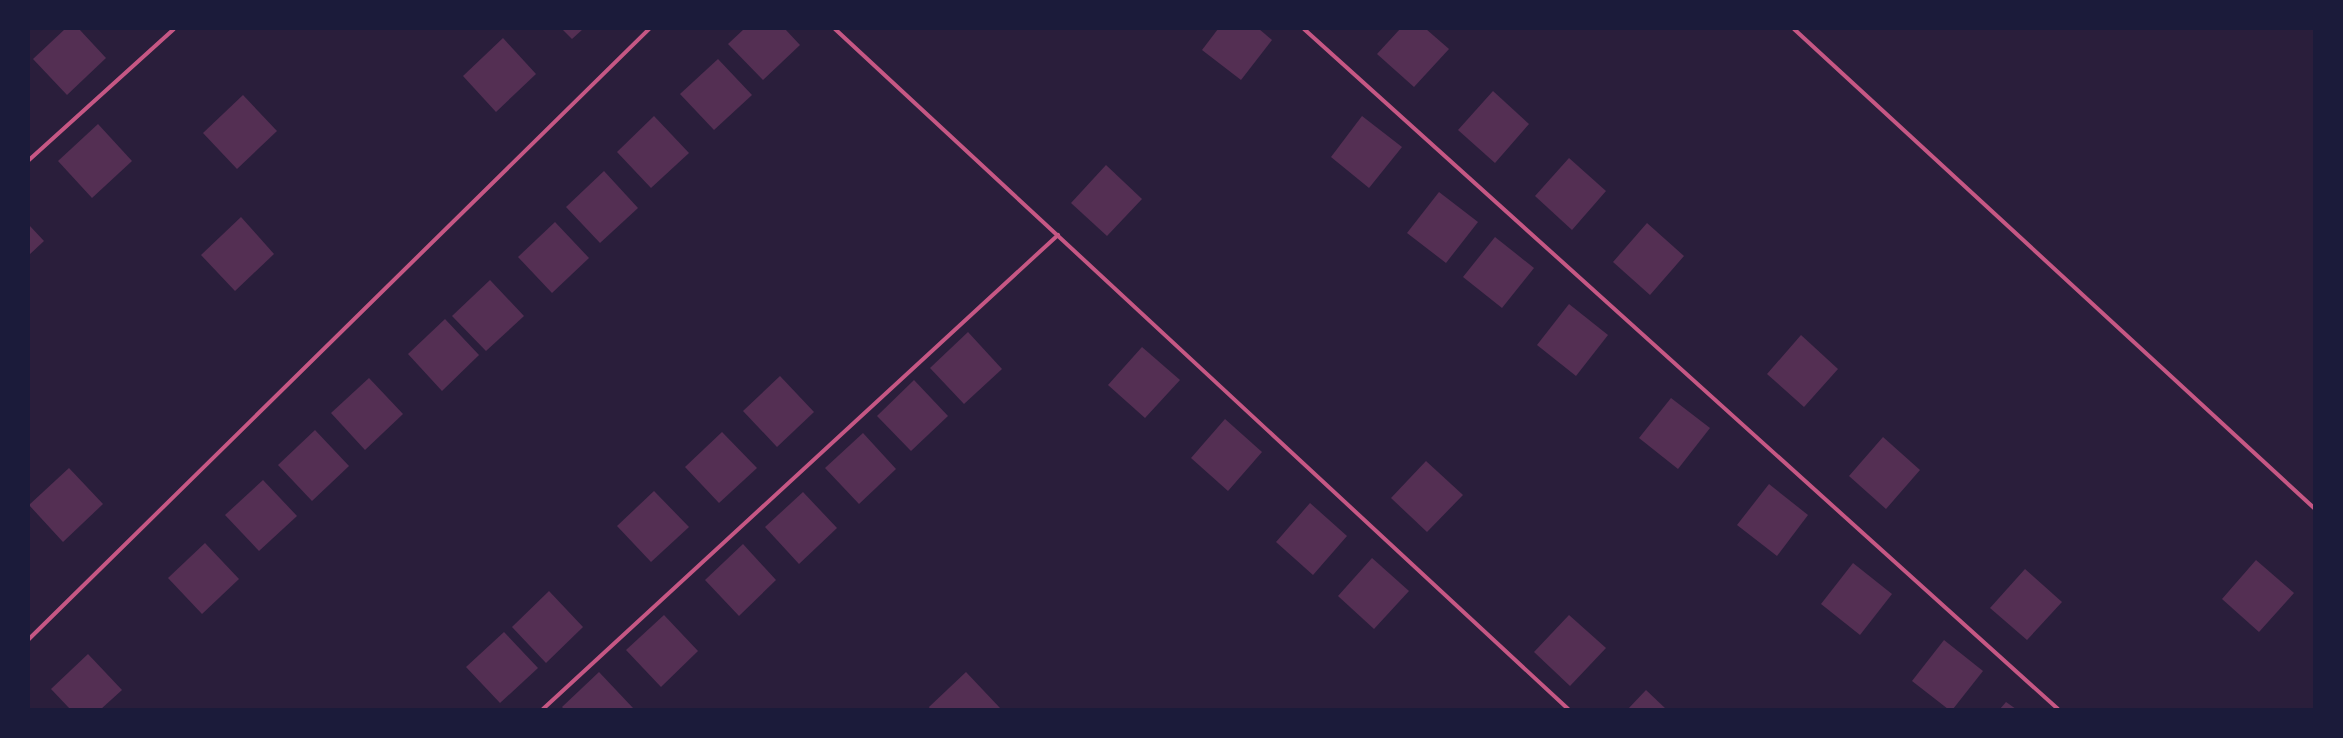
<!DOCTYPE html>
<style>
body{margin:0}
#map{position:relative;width:2343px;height:738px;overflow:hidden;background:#1b1b3a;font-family:Raleway,sans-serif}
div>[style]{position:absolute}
.green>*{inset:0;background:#2a1e3b}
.building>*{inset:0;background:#542f53}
.service>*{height:4px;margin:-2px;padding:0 2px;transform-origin:2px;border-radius:2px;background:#c65784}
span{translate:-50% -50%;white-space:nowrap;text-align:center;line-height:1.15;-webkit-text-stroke:5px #1b1b3a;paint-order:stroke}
.frame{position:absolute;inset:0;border:30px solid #1b1b3a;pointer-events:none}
</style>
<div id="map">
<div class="green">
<div style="clip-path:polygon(29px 29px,2314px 29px,2314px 709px,29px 709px)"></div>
</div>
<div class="building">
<div style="clip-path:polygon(65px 29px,79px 29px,106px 58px,67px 95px,33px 59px)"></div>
<div style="clip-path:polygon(562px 29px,583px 29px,572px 39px)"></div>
<div style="clip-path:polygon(744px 29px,785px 29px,800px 45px,763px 80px,728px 44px)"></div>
<div style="clip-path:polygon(1218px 29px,1259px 29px,1272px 40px,1241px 80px,1202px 50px)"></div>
<div style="clip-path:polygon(1400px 29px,1426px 29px,1449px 49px,1414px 87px,1377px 54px)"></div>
<div style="clip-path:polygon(503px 38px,536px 74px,496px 112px,463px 76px)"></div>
<div style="clip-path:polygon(718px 59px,752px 95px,714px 130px,680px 94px)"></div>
<div style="clip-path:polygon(1493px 91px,1529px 124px,1495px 163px,1458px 130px)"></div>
<div style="clip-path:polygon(243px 95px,277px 131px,237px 169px,203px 133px)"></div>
<div style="clip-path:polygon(654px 116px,689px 153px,651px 188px,617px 152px)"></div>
<div style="clip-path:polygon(1362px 116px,1402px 147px,1369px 188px,1331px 157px)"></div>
<div style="clip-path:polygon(98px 124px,132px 161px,92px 198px,58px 161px)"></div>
<div style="clip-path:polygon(1569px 158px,1606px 191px,1572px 230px,1535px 196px)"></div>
<div style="clip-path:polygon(1106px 165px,1142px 199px,1107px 236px,1071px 203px)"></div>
<div style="clip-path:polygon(604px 171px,638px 208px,600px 243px,566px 207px)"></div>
<div style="clip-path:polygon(1439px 192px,1478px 222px,1446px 263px,1407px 233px)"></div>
<div style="clip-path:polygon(241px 217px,274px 254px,235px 291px,201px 255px)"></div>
<div style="clip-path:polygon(555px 222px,589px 258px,552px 293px,518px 257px)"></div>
<div style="clip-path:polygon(1647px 223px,1684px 256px,1650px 295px,1613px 262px)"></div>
<div style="clip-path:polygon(29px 225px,44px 241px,29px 255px)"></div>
<div style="clip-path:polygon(1495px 237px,1534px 268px,1502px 308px,1463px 277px)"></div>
<div style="clip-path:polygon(490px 280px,524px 316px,486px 351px,452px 316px)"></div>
<div style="clip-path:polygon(1569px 304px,1608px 335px,1576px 376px,1537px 345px)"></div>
<div style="clip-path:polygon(445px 319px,479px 355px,442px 391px,408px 354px)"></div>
<div style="clip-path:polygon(968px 332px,1002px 369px,964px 404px,930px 368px)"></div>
<div style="clip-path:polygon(1801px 335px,1838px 369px,1804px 407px,1767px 374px)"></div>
<div style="clip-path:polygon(1142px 347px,1180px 380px,1145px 418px,1108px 385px)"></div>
<div style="clip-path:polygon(780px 376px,814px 412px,777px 447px,743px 411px)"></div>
<div style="clip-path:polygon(369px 378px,403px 414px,365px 450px,331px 413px)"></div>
<div style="clip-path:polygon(914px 380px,948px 416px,911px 451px,877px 416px)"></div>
<div style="clip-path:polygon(1671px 398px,1710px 428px,1678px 469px,1639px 438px)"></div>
<div style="clip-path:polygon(1225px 419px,1262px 452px,1228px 491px,1191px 458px)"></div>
<div style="clip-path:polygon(315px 430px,349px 466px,312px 501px,278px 465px)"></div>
<div style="clip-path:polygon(722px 432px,757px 468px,719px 503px,685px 467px)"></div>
<div style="clip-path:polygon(863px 433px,896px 469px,859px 504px,825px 468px)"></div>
<div style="clip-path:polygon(1883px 437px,1920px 470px,1886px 509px,1849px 476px)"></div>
<div style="clip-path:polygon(1426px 461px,1463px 495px,1427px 532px,1391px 498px)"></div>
<div style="clip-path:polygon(69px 468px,103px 504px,63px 542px,29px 505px)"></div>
<div style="clip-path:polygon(263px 480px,297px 516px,259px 551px,225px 515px)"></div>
<div style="clip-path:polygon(1769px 484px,1808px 515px,1777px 556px,1737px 525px)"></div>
<div style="clip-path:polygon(654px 491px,689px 527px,651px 562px,617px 526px)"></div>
<div style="clip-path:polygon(803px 492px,837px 528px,799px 564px,765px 527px)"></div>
<div style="clip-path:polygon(1310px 503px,1347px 536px,1313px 575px,1276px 542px)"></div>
<div style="clip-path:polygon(205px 543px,239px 579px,202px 614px,168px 578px)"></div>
<div style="clip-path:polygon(743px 544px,776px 580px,739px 616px,705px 580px)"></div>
<div style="clip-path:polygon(1372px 558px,1409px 591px,1374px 629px,1338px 596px)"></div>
<div style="clip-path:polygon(2256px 560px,2294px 593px,2259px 632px,2222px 599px)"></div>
<div style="clip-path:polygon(1853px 563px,1892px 594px,1860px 635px,1821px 604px)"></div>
<div style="clip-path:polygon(2025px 569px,2062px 602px,2027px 640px,1990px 608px)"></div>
<div style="clip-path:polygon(549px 591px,583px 627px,546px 663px,512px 627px)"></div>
<div style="clip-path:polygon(664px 615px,698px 651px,661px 687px,626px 650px)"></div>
<div style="clip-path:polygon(1569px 615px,1606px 648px,1570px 686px,1534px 652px)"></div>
<div style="clip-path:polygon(504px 632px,538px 668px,500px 703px,466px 667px)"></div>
<div style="clip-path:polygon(1944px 640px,1983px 671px,1953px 709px,1948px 709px,1912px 681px)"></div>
<div style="clip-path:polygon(88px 654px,122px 690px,101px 709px,70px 709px,51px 689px)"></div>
<div style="clip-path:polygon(599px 672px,633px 708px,564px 709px,562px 707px)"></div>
<div style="clip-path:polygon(966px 672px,1000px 708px,930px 709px,929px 707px)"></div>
<div style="clip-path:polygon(1646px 690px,1666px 709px,1628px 709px)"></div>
<div style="clip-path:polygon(2006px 702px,2016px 709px,2000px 709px)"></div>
</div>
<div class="service">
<div style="left:835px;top:29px;width:1000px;rotate:42.85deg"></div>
<div style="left:1304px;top:29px;width:1015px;rotate:42.05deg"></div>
<div style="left:1794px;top:29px;width:707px;rotate:42.65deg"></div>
<div style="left:29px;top:160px;width:195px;rotate:-42.1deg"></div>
<div style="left:29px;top:639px;width:870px;rotate:-44.53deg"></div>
<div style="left:543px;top:709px;width:700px;rotate:-42.63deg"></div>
</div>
<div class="frame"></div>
</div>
